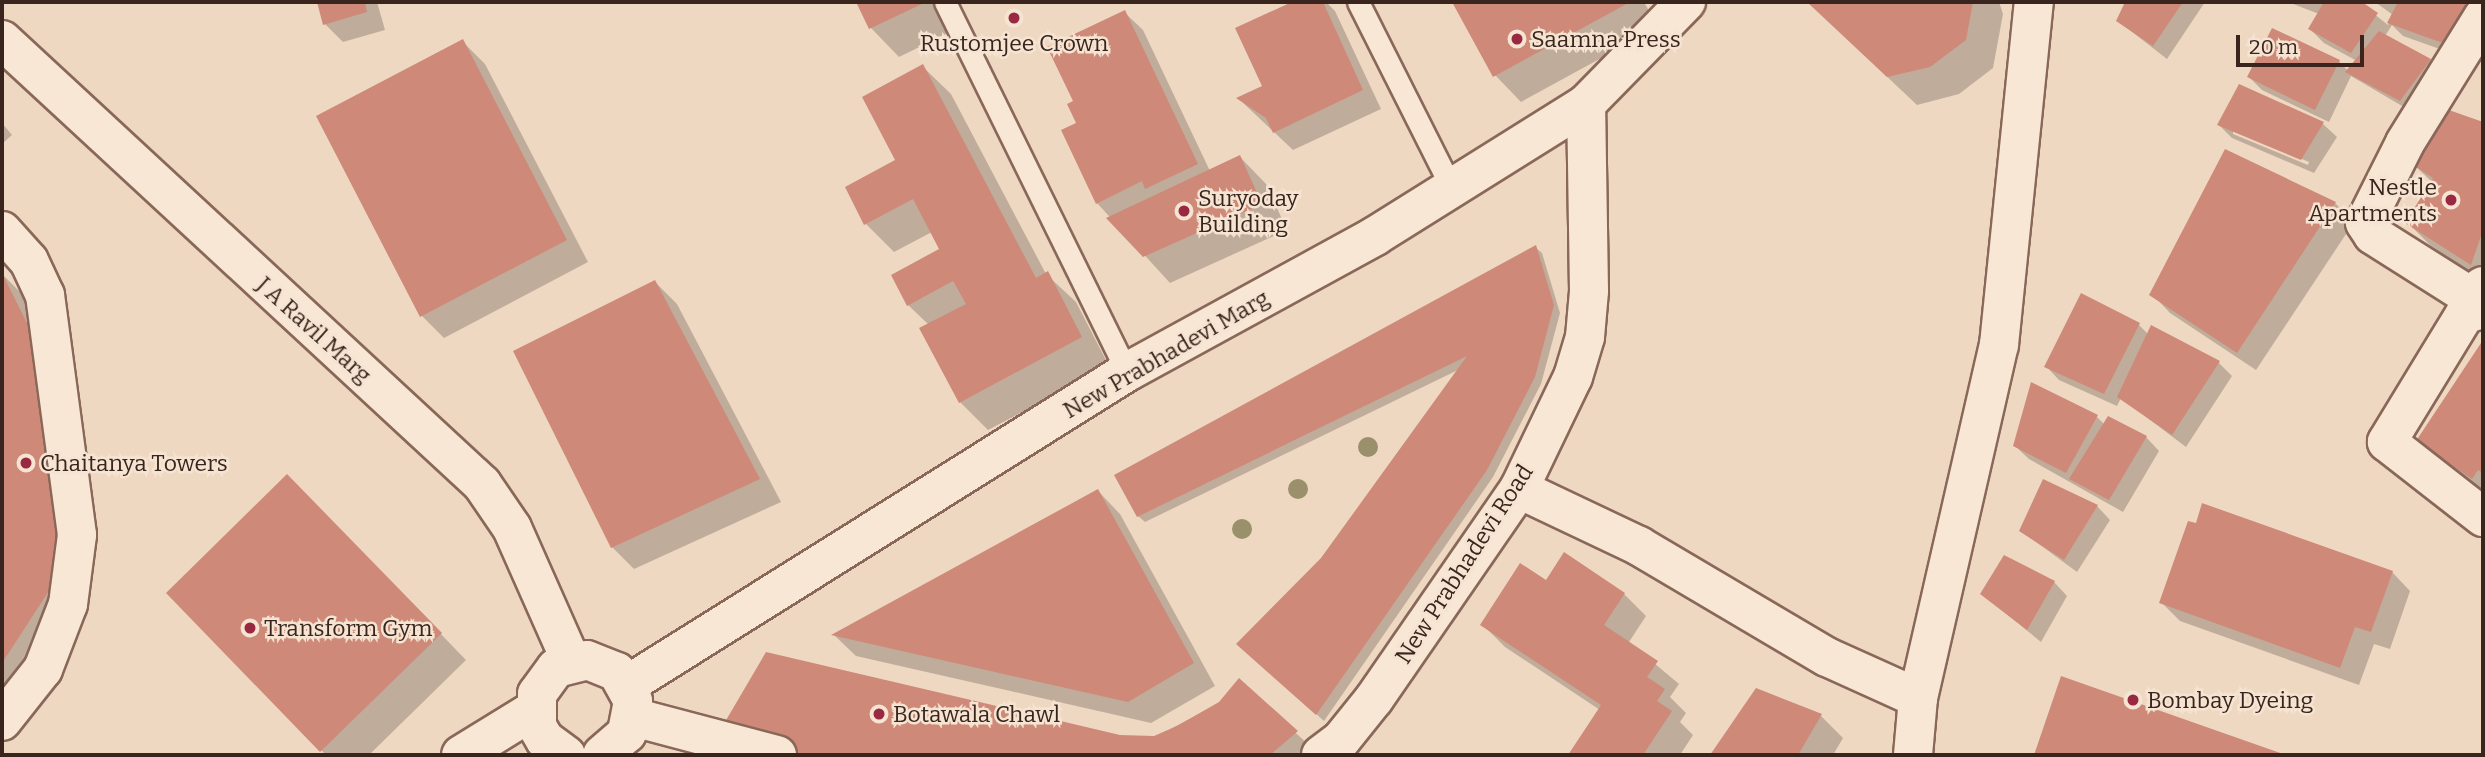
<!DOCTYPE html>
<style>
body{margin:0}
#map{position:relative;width:2485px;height:757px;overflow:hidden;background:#efd8c2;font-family:Bitter,serif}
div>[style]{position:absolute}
.shadow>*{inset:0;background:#0003}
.building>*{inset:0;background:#ce8978}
.roads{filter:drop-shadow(2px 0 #896859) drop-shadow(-2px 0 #896859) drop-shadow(0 2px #896859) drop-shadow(0 -2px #896859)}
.service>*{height:21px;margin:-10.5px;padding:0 10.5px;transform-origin:10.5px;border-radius:10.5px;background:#f9e7d6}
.minor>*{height:38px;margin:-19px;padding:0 19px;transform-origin:19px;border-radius:19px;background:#f9e7d6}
.secondary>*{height:38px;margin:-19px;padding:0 19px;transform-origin:19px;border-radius:19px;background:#f9e7d6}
.trees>*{width:20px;height:20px;margin:-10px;border-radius:50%;background:#9a906b}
.dots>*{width:19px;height:19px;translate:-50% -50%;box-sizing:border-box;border:4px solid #f6e4d2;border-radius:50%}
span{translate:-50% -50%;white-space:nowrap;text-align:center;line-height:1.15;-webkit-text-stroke:5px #f6e4d2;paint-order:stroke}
.poi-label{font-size:23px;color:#39251d}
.left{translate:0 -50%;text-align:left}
.right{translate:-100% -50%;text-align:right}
.street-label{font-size:23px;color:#39251d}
.frame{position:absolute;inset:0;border:4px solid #39251d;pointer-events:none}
.scale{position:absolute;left:2236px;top:35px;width:128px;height:32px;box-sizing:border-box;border:4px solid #39251d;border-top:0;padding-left:9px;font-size:21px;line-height:24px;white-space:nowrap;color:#39251d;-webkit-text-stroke:5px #f6e4d2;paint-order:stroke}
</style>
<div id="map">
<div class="shadow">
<div style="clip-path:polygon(319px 2px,377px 2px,385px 30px,343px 42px,325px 24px)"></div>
<div style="clip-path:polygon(858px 2px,951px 2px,962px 26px,899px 57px,871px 28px)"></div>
<div style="clip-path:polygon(1296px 2px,1326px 2px,1335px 11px,1381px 109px,1293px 150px,1239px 99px,1264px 87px,1237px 29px)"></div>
<div style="clip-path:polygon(1454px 2px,1644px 2px,1658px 27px,1521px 102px,1495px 75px)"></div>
<div style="clip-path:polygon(1808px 2px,1999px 2px,2003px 14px,1993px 68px,1959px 94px,1917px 105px)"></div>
<div style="clip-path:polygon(2127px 2px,2205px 2px,2167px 59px,2118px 21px)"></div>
<div style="clip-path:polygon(2288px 2px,2359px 2px,2388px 25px,2393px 15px,2375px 2px,2458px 2px,2478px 11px,2468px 59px,2403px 36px,2392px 25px,2385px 36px,2430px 60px,2443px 73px,2414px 113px,2351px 76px,2329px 122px,2262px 90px,2249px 77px,2339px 61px,2348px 71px,2357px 61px,2324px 43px,2310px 29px,2319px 14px)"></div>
<div style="clip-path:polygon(1124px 12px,1143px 30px,1210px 171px,1240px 157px,1266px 184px,1287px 230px,1170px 283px,1097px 203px,1078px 124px,1076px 102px)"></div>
<div style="clip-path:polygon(462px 41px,485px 64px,588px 262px,444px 338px,422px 316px)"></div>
<div style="clip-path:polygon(922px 66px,951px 94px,1046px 274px,1076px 302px,1109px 366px,988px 430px,960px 402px,929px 325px,908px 305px,942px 250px,932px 232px,894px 252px,866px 224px,897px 161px)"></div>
<div style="clip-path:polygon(evenodd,2239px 86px,2323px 124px,2337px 137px,2314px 173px,2232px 138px,2219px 125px,2239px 86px,2233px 130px,2309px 162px,2308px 165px,2233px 134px,2233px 130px)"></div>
<div style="clip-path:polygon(2446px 111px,2483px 125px,2483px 280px,2430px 245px,2407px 222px,2432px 182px,2412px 163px)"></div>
<div style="clip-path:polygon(2px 123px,12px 135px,2px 144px)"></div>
<div style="clip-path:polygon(2335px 203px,2354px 222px,2256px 370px,2170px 313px,2152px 294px)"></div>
<div style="clip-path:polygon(1535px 247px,1542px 253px,1560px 313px,1541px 384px,1493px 477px,1324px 721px,1245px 650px,1323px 559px,1460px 369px,1145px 522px,1138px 516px)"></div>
<div style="clip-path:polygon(2px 274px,28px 300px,69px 381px,88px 603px,8px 726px,2px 724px)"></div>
<div style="clip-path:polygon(655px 282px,677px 304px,781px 502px,634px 569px,612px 547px)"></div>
<div style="clip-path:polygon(2139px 325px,2149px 335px,2219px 363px,2232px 376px,2186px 447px,2121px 398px,2117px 406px,2059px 380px,2046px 366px)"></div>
<div style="clip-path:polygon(2482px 346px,2483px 347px,2483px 492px,2440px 463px,2418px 440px)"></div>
<div style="clip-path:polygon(2097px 417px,2105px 425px,2146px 437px,2159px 451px,2123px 512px,2029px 459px,2015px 446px)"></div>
<div style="clip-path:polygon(1098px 491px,1120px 514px,1215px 686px,1151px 723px,856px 656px,834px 635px)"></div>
<div style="clip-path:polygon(313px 502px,466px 660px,369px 755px,326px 755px,169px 593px)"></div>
<div style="clip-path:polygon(2097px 506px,2110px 520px,2077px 572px,2021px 531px)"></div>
<div style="clip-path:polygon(2197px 526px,2392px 572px,2410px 591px,2390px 649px,2374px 644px,2359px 685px,2180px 621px,2161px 602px)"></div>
<div style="clip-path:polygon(1546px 582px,1624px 594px,1646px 616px,1629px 642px,1679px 684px,1670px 697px,1686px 713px,1680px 722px,1693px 735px,1680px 755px,1570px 755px,1600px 710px,1505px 647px,1483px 625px)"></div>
<div style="clip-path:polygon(2054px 582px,2067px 596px,2041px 642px,1982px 594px)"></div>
<div style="clip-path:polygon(2062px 678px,2282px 755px,2036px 755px)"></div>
<div style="clip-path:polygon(1239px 681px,1310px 746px,1298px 755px,731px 752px,1155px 737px,1220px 703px)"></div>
<div style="clip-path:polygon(1757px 690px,1821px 716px,1843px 738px,1833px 755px,1712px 755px)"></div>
</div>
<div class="building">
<div style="clip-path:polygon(317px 2px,365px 2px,367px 12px,323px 25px)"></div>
<div style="clip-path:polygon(856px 2px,926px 2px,869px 29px)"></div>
<div style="clip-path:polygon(1292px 2px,1323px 2px,1363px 90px,1273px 133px,1266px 118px,1236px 98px,1262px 86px,1235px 28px)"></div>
<div style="clip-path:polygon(1452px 2px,1630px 2px,1493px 77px)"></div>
<div style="clip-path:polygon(1807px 2px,1973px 2px,1966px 40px,1930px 67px,1887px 77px)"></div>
<div style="clip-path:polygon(2125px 2px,2183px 2px,2153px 46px,2116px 21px)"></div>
<div style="clip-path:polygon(2324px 2px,2362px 2px,2378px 13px,2351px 53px,2308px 29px)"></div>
<div style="clip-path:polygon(2398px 2px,2463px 2px,2479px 9px,2454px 47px,2387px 23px)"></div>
<div style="clip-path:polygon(1125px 10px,1198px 164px,1145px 189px,1142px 181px,1096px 204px,1061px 130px,1076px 123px,1067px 104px,1073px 101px,1047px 47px)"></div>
<div style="clip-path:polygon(2272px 28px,2340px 60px,2315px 110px,2247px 77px)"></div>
<div style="clip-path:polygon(2379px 31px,2431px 59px,2400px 101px,2345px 72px)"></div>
<div style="clip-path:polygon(463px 39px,567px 240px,420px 317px,316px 116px)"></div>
<div style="clip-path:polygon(923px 64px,1036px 278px,1048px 271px,1082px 337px,959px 403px,919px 328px,966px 304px,953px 281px,907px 306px,891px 275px,939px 249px,913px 199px,864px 225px,845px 187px,895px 160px,862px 97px)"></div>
<div style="clip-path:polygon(2239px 84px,2324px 122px,2301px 160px,2217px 125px)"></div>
<div style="clip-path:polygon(2446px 109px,2483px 122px,2483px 230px,2471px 265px,2405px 223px,2433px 178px,2410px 163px)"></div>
<div style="clip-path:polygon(2225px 149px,2336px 202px,2237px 353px,2149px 295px)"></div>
<div style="clip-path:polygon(1240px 155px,1262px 204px,1143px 257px,1106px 218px)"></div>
<div style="clip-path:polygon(1536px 245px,1554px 305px,1535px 377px,1487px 470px,1316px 715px,1236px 644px,1321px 558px,1467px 356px,1137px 517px,1114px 475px)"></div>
<div style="clip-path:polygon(2px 273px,41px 351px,60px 574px,2px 663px)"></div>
<div style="clip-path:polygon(655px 280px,760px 479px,611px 548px,513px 351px)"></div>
<div style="clip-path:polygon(2081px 293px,2140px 323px,2104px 394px,2044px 367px)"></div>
<div style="clip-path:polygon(2151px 325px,2220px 361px,2172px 435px,2117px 397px)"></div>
<div style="clip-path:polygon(2481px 343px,2483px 473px,2478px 470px,2472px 479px,2416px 441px)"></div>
<div style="clip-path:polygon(2031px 382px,2098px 415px,2066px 473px,2013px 446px)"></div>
<div style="clip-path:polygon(2108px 416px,2147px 436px,2109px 500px,2069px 479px)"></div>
<div style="clip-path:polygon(287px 474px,442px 633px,320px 752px,166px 593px)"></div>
<div style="clip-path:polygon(2043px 479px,2098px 505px,2064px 560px,2019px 531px)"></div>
<div style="clip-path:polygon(1098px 489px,1194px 663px,1128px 702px,831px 635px)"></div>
<div style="clip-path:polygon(2202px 503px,2393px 571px,2371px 632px,2355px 627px,2340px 668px,2159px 603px,2188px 521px,2196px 523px)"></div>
<div style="clip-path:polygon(1564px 552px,1625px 593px,1604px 625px,1658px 661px,1647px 677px,1665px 689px,1657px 701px,1672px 711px,1643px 755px,1568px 755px,1601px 705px,1480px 625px,1520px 563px,1546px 580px)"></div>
<div style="clip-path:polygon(2004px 555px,2055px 581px,2027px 630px,1980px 594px)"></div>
<div style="clip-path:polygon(766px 652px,1120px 735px,1154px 736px,1177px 726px,1219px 702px,1239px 678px,1298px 731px,1270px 755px,810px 755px,715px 739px)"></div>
<div style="clip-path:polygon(2061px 676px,2286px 755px,2034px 755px)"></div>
<div style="clip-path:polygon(1756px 688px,1822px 714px,1798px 755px,1710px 755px)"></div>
</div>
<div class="roads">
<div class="service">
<div style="left:945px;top:2px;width:412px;rotate:63.8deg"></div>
<div style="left:1358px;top:2px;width:205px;rotate:63.3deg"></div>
</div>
<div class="minor">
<div style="left:2483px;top:17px;width:148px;rotate:121.8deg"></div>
<div style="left:2405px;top:143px;width:89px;rotate:116.6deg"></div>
<div style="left:2365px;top:223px;width:14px;rotate:56deg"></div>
<div style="left:2373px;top:235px;width:107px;rotate:32.3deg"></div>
<div style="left:2463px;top:292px;width:10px;rotate:6deg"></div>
<div style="left:2473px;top:293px;width:12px;rotate:-35deg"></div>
<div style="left:2px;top:40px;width:654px;rotate:42.77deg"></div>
<div style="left:482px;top:484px;width:53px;rotate:55.7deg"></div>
<div style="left:512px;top:528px;width:145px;rotate:66.1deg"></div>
<div style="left:2px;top:231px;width:40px;rotate:48deg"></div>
<div style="left:29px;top:261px;width:38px;rotate:65deg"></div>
<div style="left:45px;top:295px;width:242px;rotate:82.4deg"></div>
<div style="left:77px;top:535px;width:70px;rotate:97.4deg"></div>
<div style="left:68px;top:604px;width:70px;rotate:111deg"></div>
<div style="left:43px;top:669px;width:66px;rotate:128.3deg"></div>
<div style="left:2483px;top:309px;width:19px;rotate:164deg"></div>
<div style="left:2465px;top:314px;width:150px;rotate:121.4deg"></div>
<div style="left:2387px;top:442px;width:122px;rotate:38deg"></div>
<div style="left:1519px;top:489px;width:133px;rotate:25.4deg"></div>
<div style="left:1639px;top:546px;width:218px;rotate:30.6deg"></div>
<div style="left:1827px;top:657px;width:100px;rotate:24.3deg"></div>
<div style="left:633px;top:717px;width:149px;rotate:14.8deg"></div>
<div style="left:1321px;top:755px;width:25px;rotate:-37deg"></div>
<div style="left:1341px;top:740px;width:53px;rotate:-51.2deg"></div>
<div style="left:1374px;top:699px;width:255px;rotate:-55.4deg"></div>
<div style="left:1519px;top:489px;width:124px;rotate:-64.3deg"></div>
<div style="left:1573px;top:377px;width:42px;rotate:-73.3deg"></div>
<div style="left:1585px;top:337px;width:46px;rotate:-85deg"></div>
<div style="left:1589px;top:291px;width:187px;rotate:-90.9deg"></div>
<div style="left:1913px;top:755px;width:57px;rotate:-85deg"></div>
<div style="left:1918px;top:698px;width:362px;rotate:-77.1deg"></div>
<div style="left:1999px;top:345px;width:345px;rotate:-84.2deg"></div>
</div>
<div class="secondary">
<div style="left:627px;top:685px;width:590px;rotate:-32.05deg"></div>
<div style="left:1127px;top:372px;width:283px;rotate:-28.7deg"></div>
<div style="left:1375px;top:236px;width:249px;rotate:-32deg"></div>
<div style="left:1586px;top:104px;width:143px;rotate:-45.6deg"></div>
<div style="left:461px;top:755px;width:86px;rotate:-31.7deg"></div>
<div style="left:566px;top:755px;width:26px;rotate:-144deg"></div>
<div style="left:545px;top:740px;width:16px;rotate:-120deg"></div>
<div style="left:537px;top:726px;width:32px;rotate:-90deg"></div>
<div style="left:537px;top:694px;width:32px;rotate:-54deg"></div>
<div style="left:556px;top:668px;width:32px;rotate:-14deg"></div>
<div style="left:587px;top:660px;width:32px;rotate:22deg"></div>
<div style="left:617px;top:672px;width:33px;rotate:61deg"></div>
<div style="left:633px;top:701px;width:33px;rotate:101deg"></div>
<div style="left:627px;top:733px;width:33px;rotate:139deg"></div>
</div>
</div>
<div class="trees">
<div style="left:1368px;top:447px"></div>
<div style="left:1298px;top:489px"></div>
<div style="left:1242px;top:529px"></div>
</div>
<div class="dots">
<div style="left:1014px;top:18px;background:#992841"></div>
<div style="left:1517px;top:39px;background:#992841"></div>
<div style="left:2451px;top:200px;background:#992841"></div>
<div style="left:1184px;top:211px;background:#992841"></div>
<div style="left:26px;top:463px;background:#992841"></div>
<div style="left:250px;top:628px;background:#992841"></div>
<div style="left:2133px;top:700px;background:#992841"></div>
<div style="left:879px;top:714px;background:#992841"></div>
</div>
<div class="poi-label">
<span class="left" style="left:1531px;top:39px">Saamna Press</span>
<span style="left:1014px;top:43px">Rustomjee Crown</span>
<span class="right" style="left:2437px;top:200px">Nestle<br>Apartments</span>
<span class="left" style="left:1198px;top:211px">Suryoday<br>Building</span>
<span class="left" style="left:40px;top:463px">Chaitanya Towers</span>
<span class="left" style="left:264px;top:628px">Transform Gym</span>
<span class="left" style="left:2147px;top:700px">Bombay Dyeing</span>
<span class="left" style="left:893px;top:714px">Botawala Chawl</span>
</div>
<div class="street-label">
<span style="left:314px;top:330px;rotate:42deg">J A Ravil Marg</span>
<span style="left:1166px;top:354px;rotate:-30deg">New Prabhadevi Marg</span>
<span style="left:1464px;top:564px;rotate:-57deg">New Prabhadevi Road</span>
</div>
<div class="frame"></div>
<div class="scale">20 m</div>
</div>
